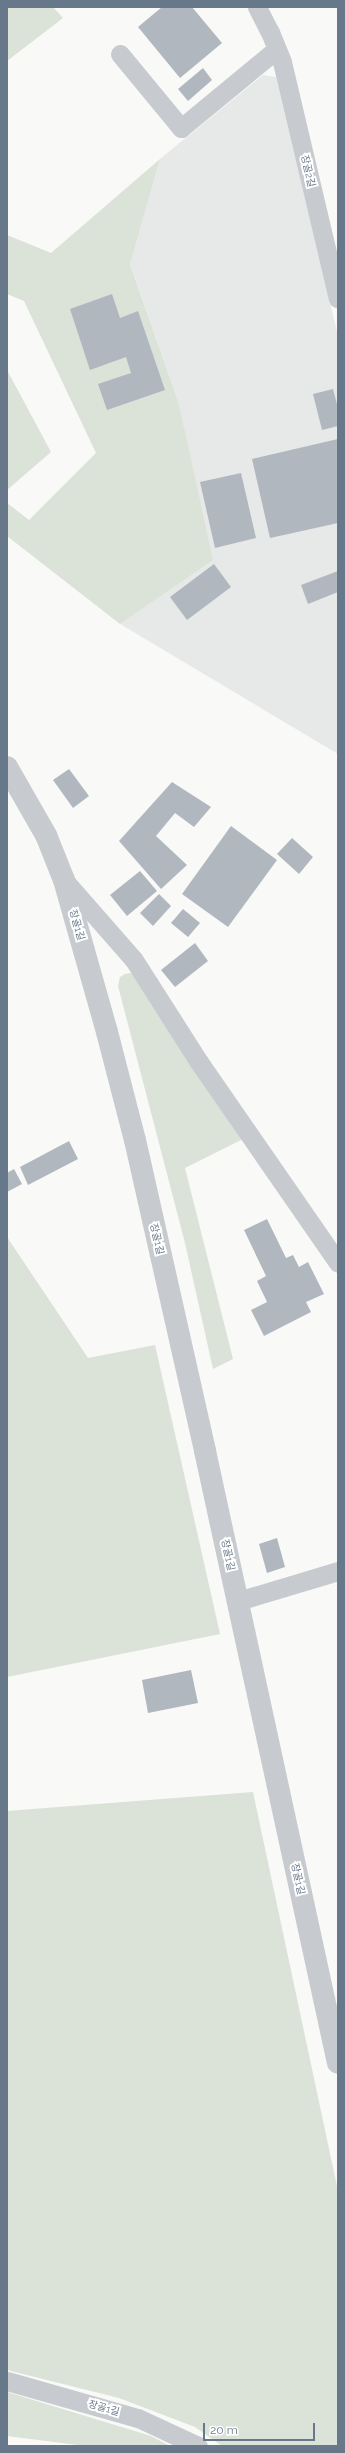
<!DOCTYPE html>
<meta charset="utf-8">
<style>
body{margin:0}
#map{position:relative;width:345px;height:2453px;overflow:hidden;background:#f9f9f7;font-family:Raleway,"Noto Sans KR",sans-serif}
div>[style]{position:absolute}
.built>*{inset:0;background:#e7e8e8}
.green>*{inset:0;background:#dbe2d8}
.building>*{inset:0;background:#b0b7be}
.lane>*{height:19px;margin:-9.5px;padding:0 9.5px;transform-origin:9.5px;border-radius:9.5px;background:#c7cbcf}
.street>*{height:22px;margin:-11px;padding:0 11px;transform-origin:11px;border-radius:11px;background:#c7cbcf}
span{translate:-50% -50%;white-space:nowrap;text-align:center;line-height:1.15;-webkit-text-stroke:4px #fff;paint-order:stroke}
.street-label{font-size:10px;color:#67788a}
.frame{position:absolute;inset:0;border:8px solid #67788a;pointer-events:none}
.scale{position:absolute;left:203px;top:2423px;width:112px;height:18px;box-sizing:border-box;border:2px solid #67788a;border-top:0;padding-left:5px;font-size:12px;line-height:14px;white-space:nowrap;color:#67788a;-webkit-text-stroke:3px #fff;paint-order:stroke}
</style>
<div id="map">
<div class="built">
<div style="clip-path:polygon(263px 75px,276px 77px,338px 336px,338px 754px,120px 624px,212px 560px,179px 404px,130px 263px,160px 159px)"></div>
</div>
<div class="green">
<div style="clip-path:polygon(7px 7px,53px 7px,63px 18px,7px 61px)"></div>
<div style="clip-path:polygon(160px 159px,130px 264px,179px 404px,213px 560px,120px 624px,7px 536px,7px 503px,29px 520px,96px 453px,24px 301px,7px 294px,7px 235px,51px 253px)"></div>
<div style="clip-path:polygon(7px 370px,51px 452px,7px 490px)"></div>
<div style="clip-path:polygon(131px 973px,137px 978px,243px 1139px,185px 1168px,233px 1359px,213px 1369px,185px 1243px,118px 986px,120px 977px,125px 974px)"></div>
<div style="clip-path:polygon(7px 1237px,88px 1358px,155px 1345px,220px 1634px,7px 1677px)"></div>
<div style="clip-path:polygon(253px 1792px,338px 2191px,338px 2446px,222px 2446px,195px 2427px,119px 2398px,7px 2370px,7px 1811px)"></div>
<div style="clip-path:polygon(7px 2392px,151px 2436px,170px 2446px,86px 2446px,7px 2436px)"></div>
</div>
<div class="building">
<div style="clip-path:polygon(162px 7px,192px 7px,222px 43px,180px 78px,138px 27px)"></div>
<div style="clip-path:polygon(203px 68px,212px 80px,188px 101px,178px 89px)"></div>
<div style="clip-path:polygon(112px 294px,120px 318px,138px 311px,165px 390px,107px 410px,98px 384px,131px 373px,126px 357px,90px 370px,70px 309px)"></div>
<div style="clip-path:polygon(333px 389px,338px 408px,338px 426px,322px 430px,313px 394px)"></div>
<div style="clip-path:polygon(338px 439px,338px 523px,270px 538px,252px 459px)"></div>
<div style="clip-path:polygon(241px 473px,256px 538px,215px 548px,200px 482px)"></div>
<div style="clip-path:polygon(214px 564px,231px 587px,187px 620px,170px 597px)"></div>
<div style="clip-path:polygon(338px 571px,338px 592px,308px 604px,301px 585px)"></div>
<div style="clip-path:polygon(69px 769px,89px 796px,73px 808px,53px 780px)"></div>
<div style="clip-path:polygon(172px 782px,211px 807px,194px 827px,175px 813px,156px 836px,187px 865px,161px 889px,119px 841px)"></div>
<div style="clip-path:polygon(231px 826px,277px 860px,228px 927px,182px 894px)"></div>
<div style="clip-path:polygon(292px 838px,313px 857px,299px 874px,277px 854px)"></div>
<div style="clip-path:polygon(140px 871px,157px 891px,127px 916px,110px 895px)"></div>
<div style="clip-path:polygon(159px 894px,171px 906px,153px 926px,140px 913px)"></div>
<div style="clip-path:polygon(183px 909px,200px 923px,188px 937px,171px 923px)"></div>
<div style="clip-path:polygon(195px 943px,208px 961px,175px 987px,161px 970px)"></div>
<div style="clip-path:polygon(69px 1141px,78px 1159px,28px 1185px,20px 1167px)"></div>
<div style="clip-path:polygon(14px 1169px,22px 1184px,7px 1192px,7px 1173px)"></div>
<div style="clip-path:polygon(267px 1219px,286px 1258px,293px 1255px,299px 1267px,308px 1262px,324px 1294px,306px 1302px,311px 1312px,264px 1336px,251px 1310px,267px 1302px,257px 1281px,266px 1276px,244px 1230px)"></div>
<div style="clip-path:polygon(277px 1538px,285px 1567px,267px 1573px,259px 1544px)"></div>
<div style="clip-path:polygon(191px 1670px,198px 1703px,148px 1713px,142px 1680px)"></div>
</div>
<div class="lane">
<div style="left:257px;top:7px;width:28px;rotate:63deg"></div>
<div style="left:270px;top:32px;width:32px;rotate:68deg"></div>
<div style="left:282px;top:62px;width:243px;rotate:76.7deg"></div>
<div style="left:120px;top:54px;width:96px;rotate:50.5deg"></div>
<div style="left:181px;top:128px;width:124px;rotate:-39.5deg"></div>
<div style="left:64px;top:880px;width:106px;rotate:48.8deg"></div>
<div style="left:134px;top:960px;width:121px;rotate:57.5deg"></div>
<div style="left:199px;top:1062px;width:244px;rotate:55.3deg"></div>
<div style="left:238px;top:1601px;width:104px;rotate:-16.7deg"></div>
<div style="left:7px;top:2381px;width:136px;rotate:15.8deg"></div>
<div style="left:138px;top:2418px;width:66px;rotate:25deg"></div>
</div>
<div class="street">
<div style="left:7px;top:767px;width:78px;rotate:60.2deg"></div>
<div style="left:46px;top:835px;width:48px;rotate:68.2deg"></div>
<div style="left:64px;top:880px;width:158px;rotate:74.2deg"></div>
<div style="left:107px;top:1032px;width:112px;rotate:75.5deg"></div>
<div style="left:135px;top:1140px;width:319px;rotate:77.3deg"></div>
<div style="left:205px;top:1451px;width:626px;rotate:77.74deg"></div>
</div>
<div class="street-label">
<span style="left:308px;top:171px;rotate:77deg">장골2길</span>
<span style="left:77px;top:925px;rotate:74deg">장골1길</span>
<span style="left:157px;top:1239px;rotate:77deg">장골1길</span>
<span style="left:228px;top:1555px;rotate:78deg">장골1길</span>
<span style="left:298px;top:1879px;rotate:78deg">장골1길</span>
<span style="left:104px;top:2408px;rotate:16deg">장골1길</span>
</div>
<div class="frame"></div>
<div class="scale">20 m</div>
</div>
